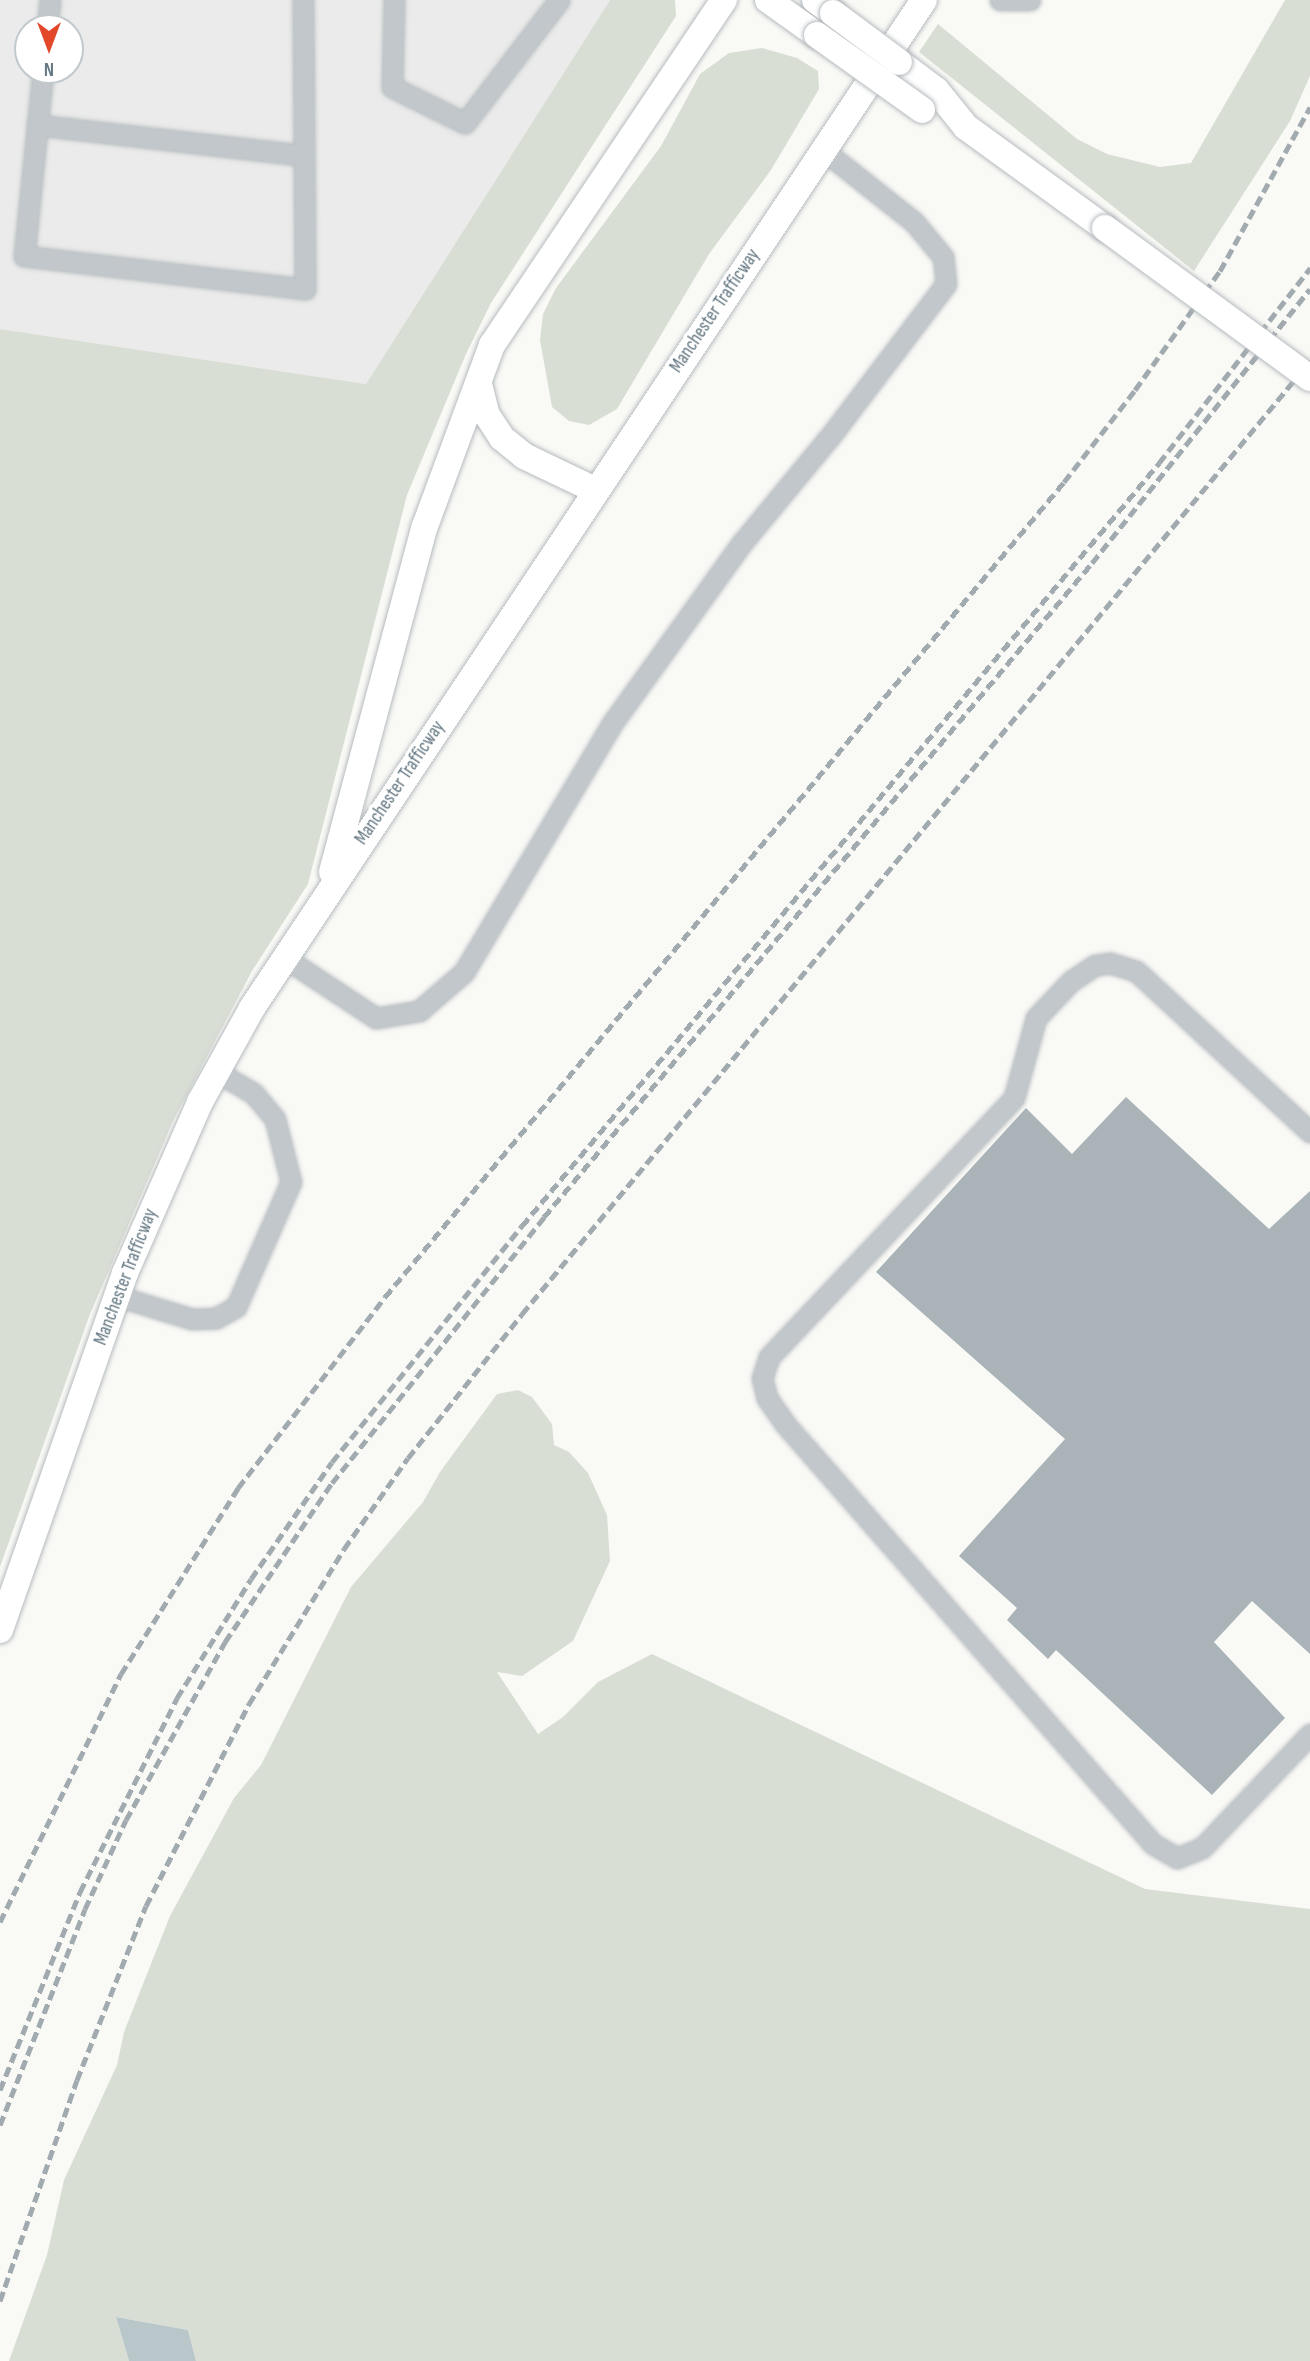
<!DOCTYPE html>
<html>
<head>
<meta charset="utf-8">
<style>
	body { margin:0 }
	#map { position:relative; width:1310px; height:2361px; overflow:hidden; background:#f9f9f6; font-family:"Sofia Sans Condensed",sans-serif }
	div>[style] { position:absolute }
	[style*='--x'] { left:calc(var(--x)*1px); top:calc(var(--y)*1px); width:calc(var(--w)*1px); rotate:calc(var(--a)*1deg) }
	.built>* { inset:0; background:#eaebea }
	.green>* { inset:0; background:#d9ded5 }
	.water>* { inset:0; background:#b9c7ca }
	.building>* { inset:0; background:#a9b3b8 }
	.roads { filter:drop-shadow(0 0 2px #b6bbbf) drop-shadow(0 0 2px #b6bbbf) }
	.minor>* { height:19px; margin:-9.5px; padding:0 9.5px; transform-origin:9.5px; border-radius:9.5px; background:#c2c7cb }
	.major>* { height:26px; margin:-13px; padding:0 13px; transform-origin:13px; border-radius:13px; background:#fff }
	.rail>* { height:5px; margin-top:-2.5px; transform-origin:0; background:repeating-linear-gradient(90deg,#a1aaaf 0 10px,transparent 0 15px) }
	.bridges { filter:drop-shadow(0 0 2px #b6bbbf) drop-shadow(0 0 2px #b6bbbf) }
	.major-bridge>* { height:26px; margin:-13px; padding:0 13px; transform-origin:13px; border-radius:13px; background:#fff }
	span { translate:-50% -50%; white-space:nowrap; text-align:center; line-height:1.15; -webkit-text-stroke:7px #fff; paint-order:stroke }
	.street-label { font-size:19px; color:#647782 }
	.north { position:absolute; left:14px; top:14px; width:70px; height:70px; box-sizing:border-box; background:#fff; border:2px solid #c1c9cd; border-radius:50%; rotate:180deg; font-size:19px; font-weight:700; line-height:28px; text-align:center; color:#647782 }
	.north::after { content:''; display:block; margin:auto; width:24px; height:32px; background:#e4482b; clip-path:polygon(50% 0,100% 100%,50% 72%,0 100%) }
</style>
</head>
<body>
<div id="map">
	<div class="built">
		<div style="clip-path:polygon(evenodd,0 0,610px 0,366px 384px,0 329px,0 0,28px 28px,70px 28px,70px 70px,28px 70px,28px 28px)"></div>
	</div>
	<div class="green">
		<div style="clip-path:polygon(610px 0,675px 0,676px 16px,491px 303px,466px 354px,407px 495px,308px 884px,252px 971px,174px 1119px,90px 1314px,0 1567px,0 329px,366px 384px)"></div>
		<div style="clip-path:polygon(1285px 0,1310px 0,1310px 76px,1290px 121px,1194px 271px,919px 52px,938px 24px,1077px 139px,1107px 154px,1160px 167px,1191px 163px)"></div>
		<div style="clip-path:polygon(762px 48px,797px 58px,818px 71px,819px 89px,771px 170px,709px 254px,617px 409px,589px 425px,569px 421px,552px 407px,540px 340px,543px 314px,556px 288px,661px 146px,700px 74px,729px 53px)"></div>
		<div style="clip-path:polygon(518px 1390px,532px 1397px,552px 1424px,554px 1445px,569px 1452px,588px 1473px,607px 1515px,610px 1561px,573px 1641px,522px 1676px,497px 1672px,538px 1734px,563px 1717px,598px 1682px,652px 1654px,1145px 1889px,1310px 1909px,1310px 2361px,196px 2361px,188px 2330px,116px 2317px,129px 2361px,9px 2361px,47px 2255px,64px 2180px,117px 2065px,124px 2032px,170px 1916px,234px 1798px,261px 1765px,351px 1587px,423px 1502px,440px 1472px,497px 1394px)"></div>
	</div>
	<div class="water">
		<div style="clip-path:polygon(116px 2317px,188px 2330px,196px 2361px,129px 2361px)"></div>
	</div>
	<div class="building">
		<div style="clip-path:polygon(1126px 1097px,1269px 1229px,1310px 1191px,1310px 1654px,1252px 1601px,1214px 1642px,1285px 1718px,1212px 1795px,1056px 1650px,1048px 1659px,1007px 1620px,1017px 1608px,959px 1556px,1065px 1439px,876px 1272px,1026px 1108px,1072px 1154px)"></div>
	</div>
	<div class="roads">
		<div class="minor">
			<div style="--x:394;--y:0;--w:87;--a:91.3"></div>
			<div style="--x:392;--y:87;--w:81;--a:26.3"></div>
			<div style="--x:465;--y:123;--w:155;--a:-52.6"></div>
			<div style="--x:1000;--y:0;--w:30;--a:0"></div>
			<div style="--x:47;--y:28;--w:28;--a:-84"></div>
			<div style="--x:43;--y:70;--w:187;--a:95.8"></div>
			<div style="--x:24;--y:256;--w:283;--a:6.7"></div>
			<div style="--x:305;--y:289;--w:289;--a:-90.4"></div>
			<div style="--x:37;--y:125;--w:267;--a:6.5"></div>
			<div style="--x:285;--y:958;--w:109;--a:33.4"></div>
			<div style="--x:376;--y:1018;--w:44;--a:-9.2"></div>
			<div style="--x:419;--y:1011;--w:60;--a:-40.9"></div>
			<div style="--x:464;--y:972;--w:287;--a:-59.2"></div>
			<div style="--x:611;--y:725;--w:224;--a:-54.3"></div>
			<div style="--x:742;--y:543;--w:141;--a:-50.5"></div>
			<div style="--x:832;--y:434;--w:188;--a:-52.8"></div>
			<div style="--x:946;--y:284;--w:27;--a:-96"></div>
			<div style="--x:943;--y:257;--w:45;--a:-129.6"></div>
			<div style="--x:914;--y:222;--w:116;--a:-141.6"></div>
			<div style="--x:1310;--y:1132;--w:237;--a:-137.2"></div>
			<div style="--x:1136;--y:971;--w:27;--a:-163"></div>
			<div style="--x:1110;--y:963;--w:15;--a:172"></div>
			<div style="--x:1095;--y:965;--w:29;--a:146"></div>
			<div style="--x:1071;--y:981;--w:51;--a:133.4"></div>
			<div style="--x:1036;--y:1018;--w:83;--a:105.4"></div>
			<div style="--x:1014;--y:1098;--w:357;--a:133.4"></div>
			<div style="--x:769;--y:1357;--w:22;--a:108"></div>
			<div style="--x:762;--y:1378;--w:21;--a:76"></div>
			<div style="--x:767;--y:1398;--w:32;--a:55"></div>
			<div style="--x:785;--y:1424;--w:558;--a:48.78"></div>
			<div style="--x:1153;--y:1844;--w:28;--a:30"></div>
			<div style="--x:1177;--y:1858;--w:27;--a:-22"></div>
			<div style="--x:1202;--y:1848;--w:157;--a:-46.5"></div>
			<div style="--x:117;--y:1296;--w:78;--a:17"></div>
			<div style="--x:192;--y:1319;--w:24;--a:-2"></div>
			<div style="--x:216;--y:1318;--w:23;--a:-29"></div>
			<div style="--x:236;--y:1307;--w:137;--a:-66.3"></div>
			<div style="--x:291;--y:1182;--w:65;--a:-104.3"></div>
			<div style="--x:275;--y:1119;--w:34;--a:-130"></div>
			<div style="--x:253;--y:1093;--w:42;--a:-149.7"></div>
		</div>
		<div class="major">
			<div style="--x:768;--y:0;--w:60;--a:35.5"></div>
			<div style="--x:815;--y:0;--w:22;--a:36"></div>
			<div style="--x:899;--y:62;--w:46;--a:37.1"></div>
			<div style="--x:936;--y:90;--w:48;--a:51"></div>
			<div style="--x:966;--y:127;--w:172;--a:36"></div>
			<div style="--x:479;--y:384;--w:32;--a:76"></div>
			<div style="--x:487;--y:415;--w:27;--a:57"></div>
			<div style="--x:502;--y:438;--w:28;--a:39"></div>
			<div style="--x:524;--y:456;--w:79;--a:25.6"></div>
			<div style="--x:332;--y:872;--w:358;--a:-75"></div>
			<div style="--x:425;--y:526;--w:193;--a:-69.7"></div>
			<div style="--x:492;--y:345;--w:416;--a:-56.1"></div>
			<div style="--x:0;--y:1630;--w:378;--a:-70.7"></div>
			<div style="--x:125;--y:1273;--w:187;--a:-66.3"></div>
			<div style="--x:200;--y:1102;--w:107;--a:-61"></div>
			<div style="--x:252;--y:1008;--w:1211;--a:-56.31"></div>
		</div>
	</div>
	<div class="rail">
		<div style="--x:0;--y:1922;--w:276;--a:-64"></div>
		<div style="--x:121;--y:1674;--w:220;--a:-57.8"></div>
		<div style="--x:238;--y:1488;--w:241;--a:-52.4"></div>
		<div style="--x:385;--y:1297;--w:1061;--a:-50.2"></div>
		<div style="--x:1064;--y:482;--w:116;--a:-52.3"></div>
		<div style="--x:1135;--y:390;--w:146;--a:-54.5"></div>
		<div style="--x:1220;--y:271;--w:187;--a:-61.2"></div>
		<div style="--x:0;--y:2090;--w:214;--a:-68"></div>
		<div style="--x:80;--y:1892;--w:217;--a:-63.4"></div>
		<div style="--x:177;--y:1698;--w:140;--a:-58.1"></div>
		<div style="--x:251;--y:1579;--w:142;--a:-55.3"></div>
		<div style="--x:332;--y:1462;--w:303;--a:-51.2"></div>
		<div style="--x:522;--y:1226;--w:994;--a:-50.14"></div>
		<div style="--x:1159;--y:463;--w:247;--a:-52.2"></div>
		<div style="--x:0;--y:2125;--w:232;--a:-68.5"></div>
		<div style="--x:85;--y:1909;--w:98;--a:-65.3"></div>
		<div style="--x:126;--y:1820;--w:204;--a:-60.9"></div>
		<div style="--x:225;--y:1642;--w:192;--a:-56.1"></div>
		<div style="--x:332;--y:1483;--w:340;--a:-51.4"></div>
		<div style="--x:544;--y:1217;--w:853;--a:-50.04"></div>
		<div style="--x:1092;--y:563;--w:350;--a:-51.5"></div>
		<div style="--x:0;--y:2301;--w:234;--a:-70.8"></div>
		<div style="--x:77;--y:2080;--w:187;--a:-68.4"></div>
		<div style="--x:146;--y:1906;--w:227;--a:-63"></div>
		<div style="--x:249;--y:1704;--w:182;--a:-58.5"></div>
		<div style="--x:344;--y:1549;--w:111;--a:-54.9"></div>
		<div style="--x:408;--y:1458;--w:184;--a:-51.6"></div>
		<div style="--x:522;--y:1314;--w:1237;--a:-50.41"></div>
	</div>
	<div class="bridges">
		<div class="major-bridge">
			<div style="--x:833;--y:13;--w:82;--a:36.6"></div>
			<div style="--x:817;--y:35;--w:129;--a:35.5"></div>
			<div style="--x:1105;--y:228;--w:254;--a:36.2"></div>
		</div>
	</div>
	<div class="street-label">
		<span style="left:715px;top:311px;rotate:-56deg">Manchester Trafficway</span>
		<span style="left:400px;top:783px;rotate:-56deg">Manchester Trafficway</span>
		<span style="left:126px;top:1277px;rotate:-69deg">Manchester Trafficway</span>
	</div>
	<div class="north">N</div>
</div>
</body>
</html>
